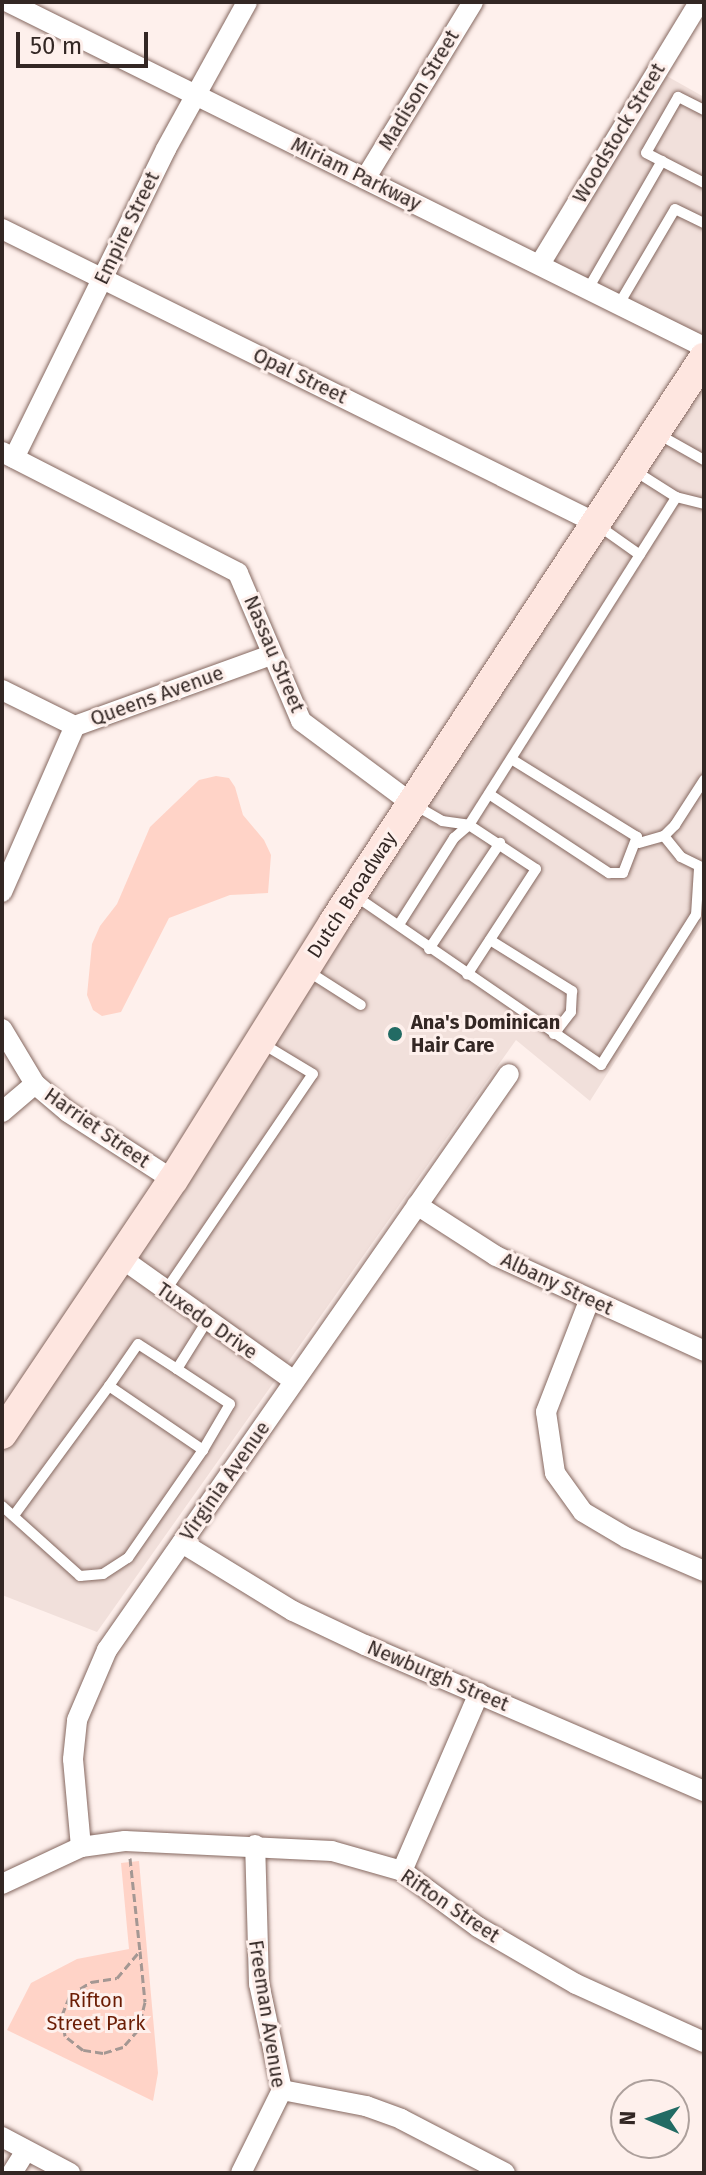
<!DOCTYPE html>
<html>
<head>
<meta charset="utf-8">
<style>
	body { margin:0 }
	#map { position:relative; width:706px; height:2175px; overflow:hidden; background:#fef0ec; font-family:"Fira Sans",sans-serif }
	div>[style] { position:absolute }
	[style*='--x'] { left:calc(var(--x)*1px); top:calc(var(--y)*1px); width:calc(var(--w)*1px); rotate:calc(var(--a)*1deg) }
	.built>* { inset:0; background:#f1e0db }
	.green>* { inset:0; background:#ffd3c7 }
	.path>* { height:3px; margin-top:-1.5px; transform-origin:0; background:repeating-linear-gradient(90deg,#a49793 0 8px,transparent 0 12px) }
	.roads { filter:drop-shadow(0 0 2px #856860) drop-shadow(0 0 2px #856860) }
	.service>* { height:10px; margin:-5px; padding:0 5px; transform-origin:5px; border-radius:5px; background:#fff }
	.minor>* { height:20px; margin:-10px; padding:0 10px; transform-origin:10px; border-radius:10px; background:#fff }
	.secondary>* { height:30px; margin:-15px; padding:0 15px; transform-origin:15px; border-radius:15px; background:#fee6e0 }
	.dots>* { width:22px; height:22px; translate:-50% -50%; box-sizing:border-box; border:4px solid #fef0ec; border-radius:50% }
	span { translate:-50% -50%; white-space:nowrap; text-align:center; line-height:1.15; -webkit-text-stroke:6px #fef0ec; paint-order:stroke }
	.street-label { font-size:20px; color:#332724 }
	.poi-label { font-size:20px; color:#332724; font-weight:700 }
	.left { translate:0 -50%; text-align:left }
	.park-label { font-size:20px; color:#6b1d05 }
	.frame { position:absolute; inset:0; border:4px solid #332724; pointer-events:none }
	.north { position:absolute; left:610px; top:2079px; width:80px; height:80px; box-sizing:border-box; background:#fef0ec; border:2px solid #ada09c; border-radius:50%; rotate:272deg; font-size:22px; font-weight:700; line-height:32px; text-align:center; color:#332724 }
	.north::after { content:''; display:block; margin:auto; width:28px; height:36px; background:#226b64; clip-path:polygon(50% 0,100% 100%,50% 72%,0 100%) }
	.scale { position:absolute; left:16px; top:32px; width:132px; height:36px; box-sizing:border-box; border:4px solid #332724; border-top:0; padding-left:10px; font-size:24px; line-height:28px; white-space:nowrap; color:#332724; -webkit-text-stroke:6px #fef0ec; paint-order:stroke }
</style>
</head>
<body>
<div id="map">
	<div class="built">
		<div style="clip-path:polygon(665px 75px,704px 97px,704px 344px,551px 260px)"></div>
		<div style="clip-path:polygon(704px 368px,704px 921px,590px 1101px,516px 1040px,97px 1632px,2px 1595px,2px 1442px)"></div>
	</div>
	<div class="green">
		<div style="clip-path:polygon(216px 776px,229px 778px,235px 787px,243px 815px,264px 840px,271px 855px,268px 893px,230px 895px,169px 918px,121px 1012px,102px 1016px,93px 1010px,87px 995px,92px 944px,100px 926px,117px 904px,150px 827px,199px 780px)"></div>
		<div style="clip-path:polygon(139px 1861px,158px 2073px,153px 2101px,7px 2030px,31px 1983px,77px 1959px,129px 1949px,121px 1863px)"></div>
	</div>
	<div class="path">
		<div style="--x:130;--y:1858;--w:94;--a:83.9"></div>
		<div style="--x:140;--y:1951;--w:51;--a:84.4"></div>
		<div style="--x:145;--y:2002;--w:29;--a:104"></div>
		<div style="--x:138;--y:2030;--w:23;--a:131"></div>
		<div style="--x:123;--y:2047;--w:21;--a:163"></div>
		<div style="--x:103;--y:2053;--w:20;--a:-171"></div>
		<div style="--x:83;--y:2050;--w:23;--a:-142"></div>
		<div style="--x:65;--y:2036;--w:21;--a:-98"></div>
		<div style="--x:62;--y:2015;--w:22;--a:-68"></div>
		<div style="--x:70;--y:1995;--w:25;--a:-32"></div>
		<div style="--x:91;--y:1982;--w:26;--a:-9"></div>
		<div style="--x:117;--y:1978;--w:35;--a:-50"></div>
	</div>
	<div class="roads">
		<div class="service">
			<div style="--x:704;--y:110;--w:29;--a:-153"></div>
			<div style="--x:678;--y:97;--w:64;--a:119.7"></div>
			<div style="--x:646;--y:153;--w:65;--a:27.3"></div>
			<div style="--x:588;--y:289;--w:148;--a:-60"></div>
			<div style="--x:619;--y:304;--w:110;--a:-59.5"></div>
			<div style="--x:675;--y:209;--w:32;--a:26"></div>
			<div style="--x:658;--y:434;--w:53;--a:29.5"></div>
			<div style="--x:635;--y:471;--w:49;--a:32.4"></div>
			<div style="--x:676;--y:497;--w:29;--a:14"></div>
			<div style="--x:599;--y:526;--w:50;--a:35.3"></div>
			<div style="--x:489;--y:794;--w:144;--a:33.4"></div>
			<div style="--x:609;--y:873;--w:14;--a:0"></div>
			<div style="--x:623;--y:873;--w:39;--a:-69"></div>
			<div style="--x:637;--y:837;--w:148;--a:-148.2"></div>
			<div style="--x:413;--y:804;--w:34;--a:30"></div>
			<div style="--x:442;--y:821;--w:27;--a:8"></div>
			<div style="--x:469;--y:825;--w:80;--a:33.3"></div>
			<div style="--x:536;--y:869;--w:126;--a:123.1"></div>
			<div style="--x:664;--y:836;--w:27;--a:51"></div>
			<div style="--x:681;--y:857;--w:25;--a:26"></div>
			<div style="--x:639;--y:843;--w:26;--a:-16"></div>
			<div style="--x:664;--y:836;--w:16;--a:-45"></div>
			<div style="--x:675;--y:825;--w:54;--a:-57.2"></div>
			<div style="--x:354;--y:895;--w:300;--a:34.5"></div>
			<div style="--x:601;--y:1065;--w:178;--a:-57.7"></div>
			<div style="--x:696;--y:915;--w:46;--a:-86.3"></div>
			<div style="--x:400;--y:923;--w:101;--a:-57.6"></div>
			<div style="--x:454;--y:838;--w:20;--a:-41"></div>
			<div style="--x:469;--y:825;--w:388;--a:-57.7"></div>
			<div style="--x:490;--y:940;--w:97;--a:31.9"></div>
			<div style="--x:572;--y:991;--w:21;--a:93"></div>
			<div style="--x:571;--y:1012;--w:28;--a:128"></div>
			<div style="--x:429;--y:949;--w:128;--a:-56.2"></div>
			<div style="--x:306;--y:970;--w:65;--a:32.5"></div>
			<div style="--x:166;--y:1290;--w:261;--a:-55.8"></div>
			<div style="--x:313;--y:1074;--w:58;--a:-149"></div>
			<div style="--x:177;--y:1369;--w:46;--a:-147.3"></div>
			<div style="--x:138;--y:1344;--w:51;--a:124.6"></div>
			<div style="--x:109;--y:1386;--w:114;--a:34.2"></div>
			<div style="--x:203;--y:1450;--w:53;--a:-59.6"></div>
			<div style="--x:230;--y:1404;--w:64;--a:-146.6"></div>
			<div style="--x:177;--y:1369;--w:57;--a:-58"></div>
			<div style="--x:2;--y:1506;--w:105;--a:41.9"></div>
			<div style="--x:80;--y:1576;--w:23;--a:-5"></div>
			<div style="--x:103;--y:1574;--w:30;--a:-33"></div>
			<div style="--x:128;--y:1558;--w:131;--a:-55.2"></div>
			<div style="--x:15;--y:1514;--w:159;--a:-53.7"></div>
		</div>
		<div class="minor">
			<div style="--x:8;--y:2;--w:777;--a:26.37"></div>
			<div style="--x:365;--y:179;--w:207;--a:-58.6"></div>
			<div style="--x:2;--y:229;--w:665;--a:26.33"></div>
			<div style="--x:540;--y:264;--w:306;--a:-58.7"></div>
			<div style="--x:2;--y:452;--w:265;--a:27.1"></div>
			<div style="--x:238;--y:573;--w:161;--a:66.9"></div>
			<div style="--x:301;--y:721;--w:137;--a:36.7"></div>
			<div style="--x:14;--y:458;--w:344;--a:-63.8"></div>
			<div style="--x:166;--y:149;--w:168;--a:-61.1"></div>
			<div style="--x:2;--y:690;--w:81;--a:26.3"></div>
			<div style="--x:75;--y:726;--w:208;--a:-19.9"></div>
			<div style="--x:2;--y:892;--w:181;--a:-66.3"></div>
			<div style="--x:2;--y:1029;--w:64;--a:59"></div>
			<div style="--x:35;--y:1084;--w:43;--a:40.3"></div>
			<div style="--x:68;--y:1112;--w:125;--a:32.9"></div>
			<div style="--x:2;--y:1112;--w:43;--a:-40.3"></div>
			<div style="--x:417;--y:1205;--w:94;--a:32.8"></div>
			<div style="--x:496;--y:1256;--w:229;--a:24.5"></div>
			<div style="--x:121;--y:1258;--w:212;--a:35.4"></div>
			<div style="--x:589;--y:1301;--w:119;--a:111.2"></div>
			<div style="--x:546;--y:1412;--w:62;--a:81.6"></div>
			<div style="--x:555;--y:1473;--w:48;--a:54.3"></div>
			<div style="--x:583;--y:1512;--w:51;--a:30.6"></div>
			<div style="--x:627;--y:1538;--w:84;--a:23.2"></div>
			<div style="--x:182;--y:1543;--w:130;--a:31.5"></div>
			<div style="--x:293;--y:1611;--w:80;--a:25.3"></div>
			<div style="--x:365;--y:1645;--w:369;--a:23.3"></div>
			<div style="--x:81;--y:1847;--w:88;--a:-95.2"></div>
			<div style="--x:73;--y:1759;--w:39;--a:-84"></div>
			<div style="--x:77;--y:1720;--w:76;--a:-66.8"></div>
			<div style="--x:107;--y:1650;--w:702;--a:-55.09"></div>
			<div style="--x:402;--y:1871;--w:194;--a:-66.6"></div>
			<div style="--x:2;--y:1884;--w:87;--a:-25.1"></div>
			<div style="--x:81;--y:1847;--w:44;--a:-7.8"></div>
			<div style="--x:125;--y:1841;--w:207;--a:2.8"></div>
			<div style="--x:332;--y:1851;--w:73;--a:15.9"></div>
			<div style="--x:402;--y:1871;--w:94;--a:36.4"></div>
			<div style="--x:478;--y:1927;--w:113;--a:30.2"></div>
			<div style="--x:576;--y:1984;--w:141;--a:24.4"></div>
			<div style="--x:282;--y:2090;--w:86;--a:10.8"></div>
			<div style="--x:366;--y:2106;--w:37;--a:20"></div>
			<div style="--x:401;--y:2119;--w:117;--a:27.4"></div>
			<div style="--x:2;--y:2137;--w:77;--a:27.9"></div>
			<div style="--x:12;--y:2173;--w:26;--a:-58"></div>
			<div style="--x:241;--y:2173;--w:93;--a:-63.7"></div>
			<div style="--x:282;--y:2090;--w:108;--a:-102.2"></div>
			<div style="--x:259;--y:1984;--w:139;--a:-91.6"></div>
		</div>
		<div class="secondary">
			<div style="--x:2;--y:1434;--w:306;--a:-56.1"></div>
			<div style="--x:173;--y:1180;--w:304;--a:-58"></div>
			<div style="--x:334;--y:922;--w:675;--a:-56.73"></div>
		</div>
	</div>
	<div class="dots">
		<div style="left:395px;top:1034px;background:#226b64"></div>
	</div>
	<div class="street-label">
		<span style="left:419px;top:90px;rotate:-59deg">Madison Street</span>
		<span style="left:619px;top:133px;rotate:-59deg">Woodstock Street</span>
		<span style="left:356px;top:174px;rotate:26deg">Miriam Parkway</span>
		<span style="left:127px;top:228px;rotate:-64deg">Empire Street</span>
		<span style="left:300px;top:376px;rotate:26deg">Opal Street</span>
		<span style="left:274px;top:654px;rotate:67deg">Nassau Street</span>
		<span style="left:157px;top:696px;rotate:-20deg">Queens Avenue</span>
		<span style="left:352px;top:895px;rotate:-57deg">Dutch Broadway</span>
		<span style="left:97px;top:1128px;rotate:35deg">Harriet Street</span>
		<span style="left:557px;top:1284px;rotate:25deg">Albany Street</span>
		<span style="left:207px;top:1321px;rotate:35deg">Tuxedo Drive</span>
		<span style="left:225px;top:1481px;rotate:-55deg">Virginia Avenue</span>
		<span style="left:438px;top:1676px;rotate:23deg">Newburgh Street</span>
		<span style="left:450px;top:1906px;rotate:34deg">Rifton Street</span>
		<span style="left:267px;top:2014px;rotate:81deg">Freeman Avenue</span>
	</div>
	<div class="poi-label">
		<span class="left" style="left:411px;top:1034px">Ana's Dominican<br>Hair Care</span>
	</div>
	<div class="park-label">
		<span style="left:96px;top:2012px">Rifton<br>Street Park</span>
	</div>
	<div class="frame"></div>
	<div class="north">N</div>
	<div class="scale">50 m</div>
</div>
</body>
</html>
